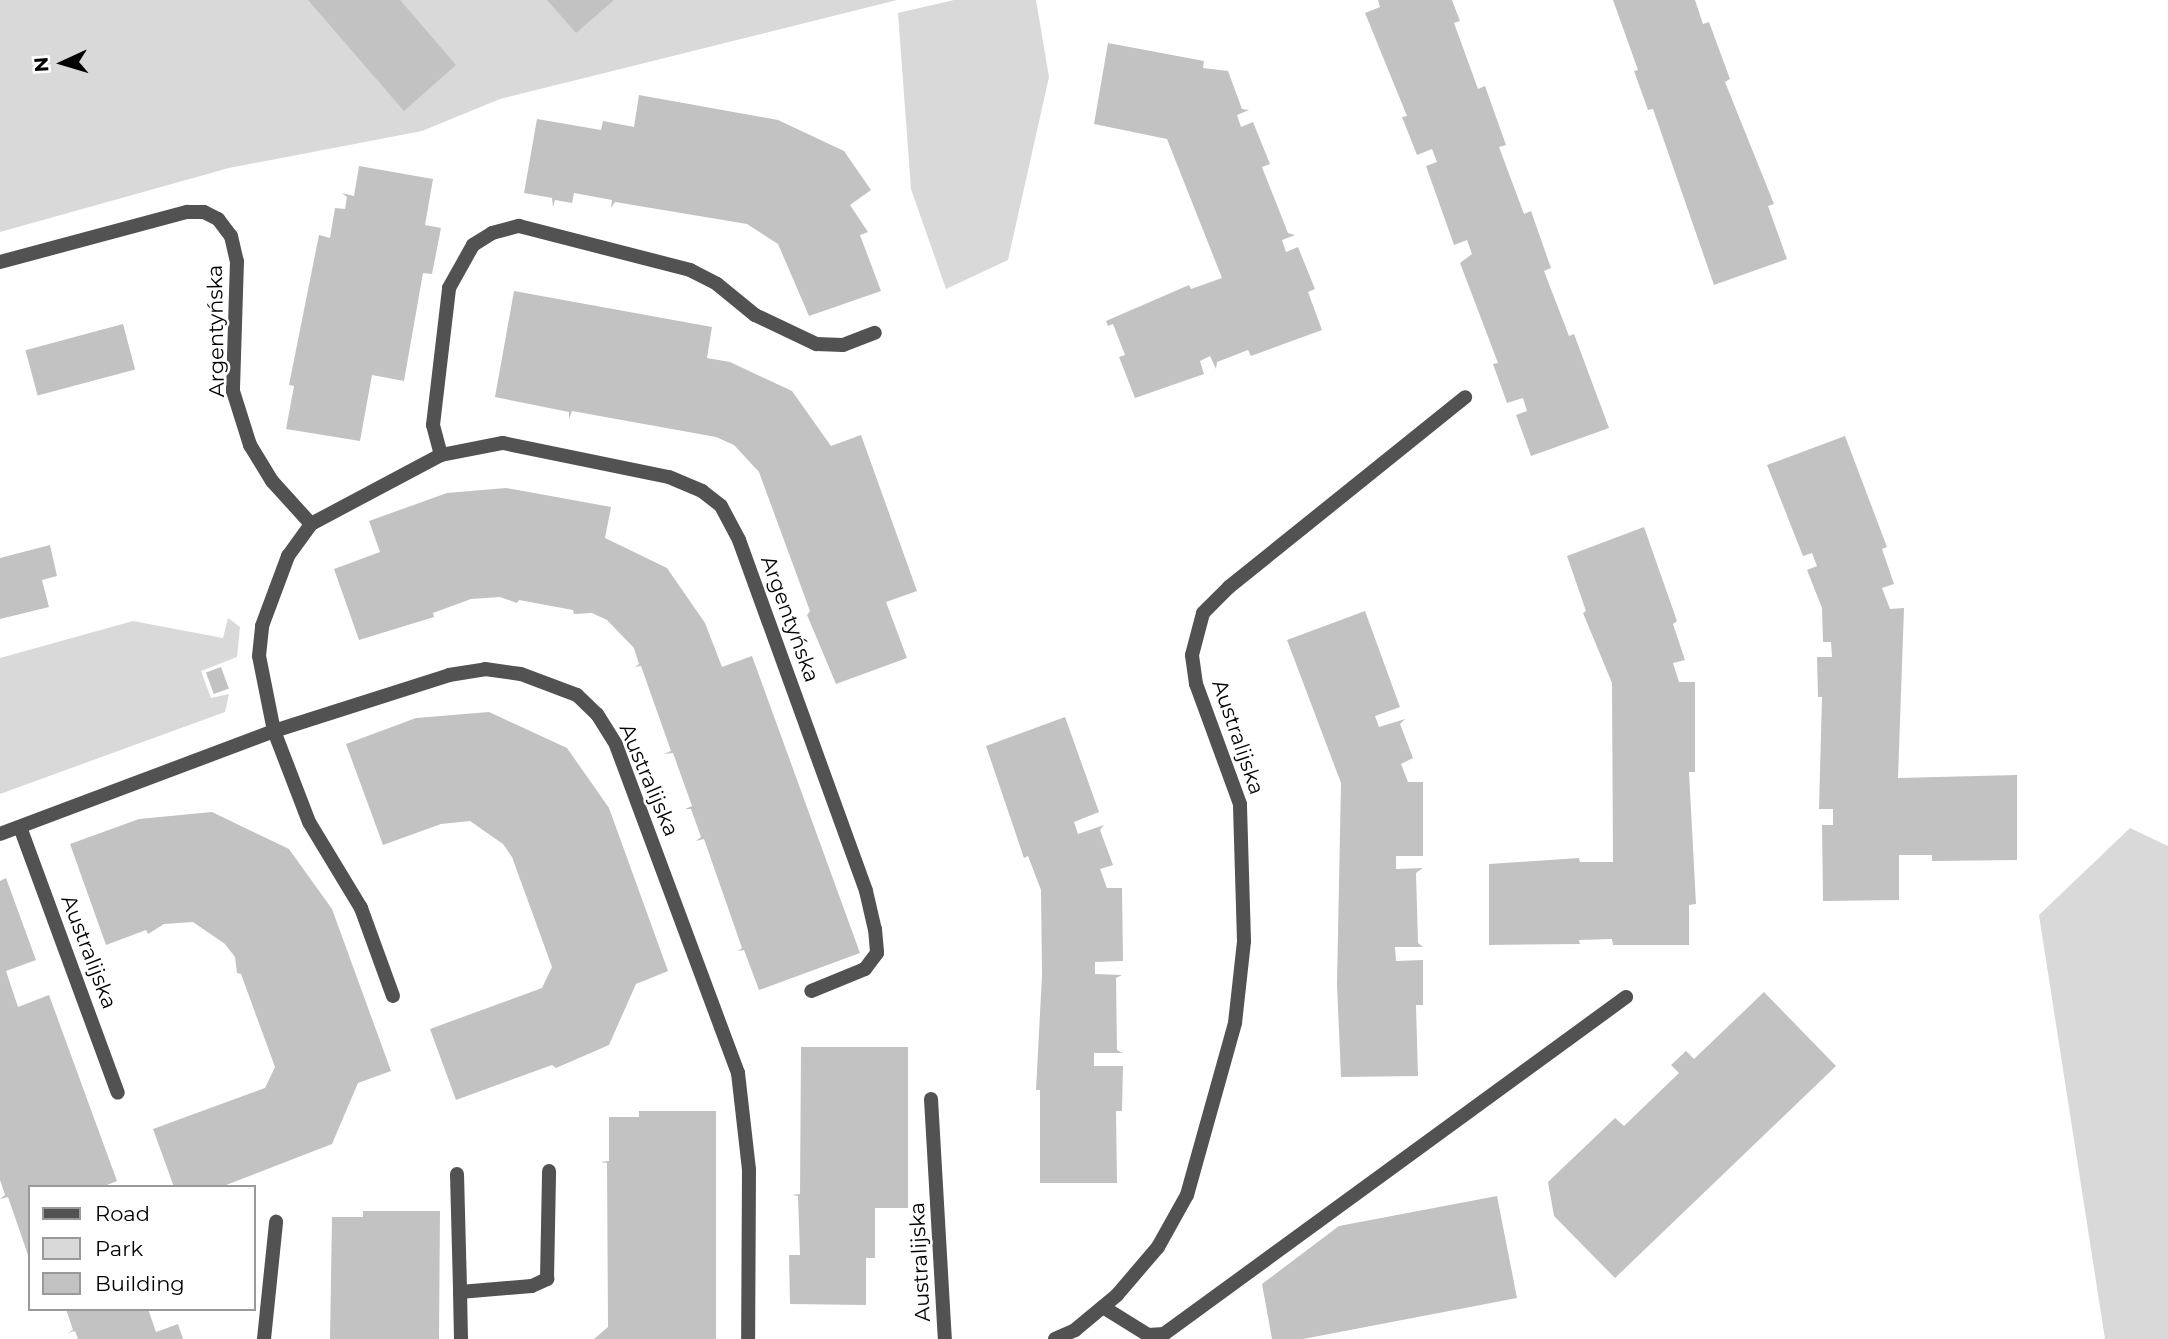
<!DOCTYPE html>
<html>
<head>
<meta charset="utf-8">
<style>
	body { margin:0 }
	#map { position:relative; width:2168px; height:1339px; overflow:hidden; background:#fff; font-family:Montserrat,sans-serif }
	div>[style] { position:absolute }
	[style*='--x'] { left:calc(var(--x)*1px); top:calc(var(--y)*1px); width:calc(var(--w)*1px); rotate:calc(var(--a)*1deg) }
	.green>* { inset:0; background:#d9d9d9 }
	.building>* { inset:0; background:#c2c2c2; transform-origin:0 0 }
	.lane>* { height:14px; margin:-7px; padding:0 7px; transform-origin:7px; border-radius:7px; background:#525252 }
	.street>* { height:14px; margin:-7px; padding:0 7px; transform-origin:7px; border-radius:7px; background:#525252 }
	span { translate:-50% -50%; white-space:nowrap; text-align:center; line-height:1.15; -webkit-text-stroke:5px #fff; paint-order:stroke }
	.street-label { font-size:21px; color:#000 }
	.legend { position:absolute; left:28px; top:1185px; width:228px; height:126px; box-sizing:border-box; background:#fff; border:2px solid #999; margin:0; padding:9px 12px; list-style:none; font-size:21px; color:#000 }
	.legend li { display:flex; align-items:center; gap:14px; height:35px }
	.legend b { width:35px; border:2px solid #999 }
	.north { position:absolute; left:28px; top:28px; width:70px; height:70px; -webkit-text-stroke:5px #fff; paint-order:stroke; rotate:266deg; font-size:19px; font-weight:700; line-height:28px; text-align:center; color:#000 }
	.north::after { content:''; display:block; margin:auto; width:24px; height:32px; background:#000; clip-path:polygon(50% 0,100% 100%,50% 72%,0 100%) }
</style>
</head>
<body>
<div id="map">
	<div class="green">
		<div style="clip-path:polygon(0 0,897px 0,500px 99px,422px 131px,229px 168px,0 232px)"></div>
		<div style="clip-path:polygon(954px 0,1036px 0,1049px 77px,1008px 260px,946px 289px,911px 189px,898px 13px)"></div>
		<div style="clip-path:polygon(228px 618px,240px 627px,237px 657px,201px 671px,211px 698px,229px 694px,225px 712px,0 794px,0 658px,133px 621px,223px 638px)"></div>
		<div style="clip-path:polygon(2130px 828px,2168px 846px,2168px 1339px,2105px 1339px,2039px 915px)"></div>
	</div>
	<div class="building">
		<div style="clip-path:polygon(308px 0,400px 0,456px 65px,404px 111px)"></div>
		<div style="clip-path:polygon(547px 0,614px 0,576px 33px)"></div>
		<div style="clip-path:polygon(1378px 0,1452px 0,1460px 21px,1454px 23px,1478px 89px,1485px 86px,1506px 145px,1499px 147px,1524px 214px,1531px 211px,1551px 268px,1544px 271px,1569px 336px,1574px 334px,1609px 428px,1531px 456px,1516px 415px,1527px 411px,1523px 398px,1507px 403px,1493px 364px,1498px 363px,1460px 263px,1472px 254px,1467px 240px,1454px 245px,1426px 166px,1437px 162px,1432px 149px,1417px 155px,1402px 117px,1407px 116px,1365px 13px,1380px 7px)"></div>
		<div style="clip-path:polygon(1613px 0,1695px 0,1703px 24px,1709px 22px,1730px 79px,1725px 82px,1774px 204px,1768px 206px,1787px 259px,1714px 285px,1653px 109px,1648px 110px,1634px 71px,1638px 70px)"></div>
		<div style="clip-path:polygon(1108px 43px,1204px 61px,1203px 68px,1228px 71px,1242px 109px,1249px 110px,1237px 115px,1241px 127px,1253px 122px,1270px 164px,1262px 167px,1288px 233px,1295px 235px,1282px 240px,1286px 252px,1298px 247px,1315px 289px,1308px 292px,1322px 330px,1251px 356px,1248px 350px,1217px 362px,1216px 369px,1210px 356px,1200px 361px,1204px 374px,1135px 398px,1119px 357px,1125px 355px,1113px 324px,1108px 326px,1106px 321px,1189px 285px,1191px 289px,1222px 278px,1167px 139px,1094px 124px)"></div>
		<div style="clip-path:polygon(639px 95px,778px 120px,844px 151px,871px 190px,850px 205px,868px 232px,860px 235px,881px 291px,809px 316px,778px 244px,747px 224px,615px 202px,611px 208px,612px 200px,574px 193px,572px 203px,555px 200px,553px 207px,552px 198px,524px 193px,537px 119px,601px 130px,603px 121px,634px 127px)"></div>
		<div style="clip-path:polygon(359px 166px,433px 179px,425px 225px,441px 228px,432px 274px,423px 273px,404px 381px,372px 375px,360px 441px,286px 429px,294px 386px,289px 385px,319px 235px,330px 238px,335px 208px,345px 209px,347px 197px,342px 193px,354px 196px)"></div>
		<div style="clip-path:polygon(514px 291px,712px 327px,707px 358px,730px 362px,792px 391px,831px 446px,861px 435px,917px 591px,886px 602px,907px 658px,836px 684px,807px 615px,810px 611px,759px 472px,734px 445px,716px 437px,572px 411px,569px 419px,569px 412px,495px 397px)"></div>
		<div style="left:123px;top:324px;width:47px;height:101px;rotate:75deg"></div>
		<div style="clip-path:polygon(1845px 436px,1887px 547px,1882px 549px,1894px 584px,1882px 588px,1890px 609px,1904px 608px,1898px 778px,2017px 775px,2017px 860px,1932px 861px,1932px 855px,1899px 855px,1899px 900px,1823px 901px,1822px 825px,1833px 825px,1833px 809px,1819px 809px,1822px 697px,1818px 697px,1817px 657px,1832px 657px,1831px 642px,1823px 642px,1822px 608px,1807px 570px,1817px 566px,1812px 553px,1803px 556px,1767px 465px)"></div>
		<div style="clip-path:polygon(506px 488px,611px 507px,605px 538px,667px 568px,705px 623px,722px 667px,752px 656px,860px 953px,759px 990px,744px 950px,738px 951px,742px 948px,704px 839px,696px 841px,701px 837px,691px 809px,685px 809px,692px 806px,673px 753px,664px 754px,671px 751px,641px 666px,635px 667px,639px 664px,634px 648px,607px 620px,592px 613px,574px 614px,573px 610px,519px 600px,517px 603px,500px 597px,471px 599px,433px 613px,434px 617px,359px 640px,334px 569px,380px 552px,369px 521px,447px 493px)"></div>
		<div style="clip-path:polygon(1644px 527px,1677px 621px,1673px 624px,1685px 660px,1673px 663px,1679px 682px,1695px 682px,1695px 772px,1689px 772px,1696px 904px,1689px 905px,1689px 945px,1613px 945px,1612px 939px,1579px 940px,1580px 944px,1489px 945px,1489px 864px,1579px 858px,1580px 862px,1613px 862px,1612px 683px,1583px 613px,1586px 611px,1567px 556px)"></div>
		<div style="clip-path:polygon(50px 545px,57px 576px,42px 580px,49px 607px,0 619px,0 558px)"></div>
		<div style="clip-path:polygon(1365px 611px,1400px 707px,1375px 716px,1379px 727px,1405px 719px,1400px 724px,1413px 758px,1401px 764px,1408px 782px,1423px 782px,1423px 856px,1396px 856px,1396px 869px,1423px 868px,1416px 873px,1418px 943px,1423px 947px,1395px 947px,1396px 961px,1423px 960px,1423px 1005px,1416px 1005px,1418px 1076px,1341px 1077px,1337px 984px,1341px 783px,1287px 640px)"></div>
		<div style="left:221px;top:667px;width:23px;height:16px;rotate:70deg"></div>
		<div style="clip-path:polygon(489px 712px,567px 748px,609px 808px,668px 971px,636px 984px,609px 1045px,556px 1068px,552px 1065px,456px 1100px,430px 1029px,542px 988px,552px 967px,512px 857px,503px 844px,470px 821px,441px 824px,383px 845px,346px 744px,416px 718px)"></div>
		<div style="clip-path:polygon(1065px 717px,1099px 812px,1074px 822px,1078px 834px,1104px 825px,1100px 830px,1113px 865px,1100px 869px,1107px 888px,1122px 888px,1123px 961px,1095px 962px,1095px 974px,1122px 975px,1116px 978px,1117px 1050px,1123px 1053px,1094px 1053px,1094px 1066px,1123px 1066px,1122px 1111px,1116px 1111px,1117px 1183px,1040px 1183px,1040px 1090px,1036px 1090px,1042px 975px,1041px 890px,1028px 856px,1024px 858px,986px 746px)"></div>
		<div style="clip-path:polygon(212px 812px,289px 849px,332px 909px,391px 1071px,358px 1083px,332px 1144px,221px 1187px,174px 1187px,153px 1129px,265px 1088px,275px 1067px,241px 974px,237px 973px,235px 957px,225px 944px,193px 922px,164px 924px,148px 934px,146px 930px,106px 945px,70px 844px,139px 819px)"></div>
		<div style="clip-path:polygon(6px 878px,36px 960px,6px 971px,18px 1007px,49px 995px,117px 1181px,102px 1187px,30px 1187px,29px 1258px,8px 1197px,0 1199px,5px 1195px,0 1180px,0 881px)"></div>
		<div style="clip-path:polygon(1764px 992px,1836px 1066px,1615px 1278px,1554px 1216px,1548px 1182px,1615px 1118px,1624px 1126px,1679px 1073px,1671px 1065px,1686px 1051px,1694px 1059px)"></div>
		<div style="clip-path:polygon(801px 1047px,908px 1047px,908px 1208px,875px 1208px,875px 1258px,866px 1258px,866px 1305px,790px 1304px,789px 1255px,800px 1255px,798px 1196px,792px 1195px,800px 1194px)"></div>
		<div style="clip-path:polygon(639px 1111px,716px 1111px,716px 1339px,594px 1339px,608px 1327px,607px 1163px,600px 1162px,609px 1161px,609px 1117px,639px 1117px)"></div>
		<div style="clip-path:polygon(1497px 1196px,1517px 1298px,1303px 1339px,1272px 1339px,1262px 1284px,1339px 1226px)"></div>
		<div style="clip-path:polygon(363px 1211px,440px 1211px,439px 1339px,330px 1339px,332px 1217px,363px 1217px)"></div>
		<div style="clip-path:polygon(66px 1309px,148px 1309px,156px 1332px,178px 1324px,183px 1339px,78px 1339px,75px 1331px,68px 1333px,73px 1330px)"></div>
	</div>
	<div class="lane">
		<div style="--x:457;--y:1174;--w:118;--a:88.5"></div>
		<div style="--x:1103;--y:1307;--w:53;--a:31.9"></div>
		<div style="--x:1148;--y:1335;--w:16;--a:-4"></div>
		<div style="--x:1164;--y:1334;--w:572;--a:-36.11"></div>
	</div>
	<div class="street">
		<div style="--x:0;--y:262;--w:194;--a:-15"></div>
		<div style="--x:187;--y:212;--w:17;--a:0"></div>
		<div style="--x:204;--y:212;--w:16;--a:27"></div>
		<div style="--x:218;--y:219;--w:21;--a:53"></div>
		<div style="--x:231;--y:236;--w:26;--a:77"></div>
		<div style="--x:237;--y:261;--w:130;--a:91.8"></div>
		<div style="--x:233;--y:391;--w:57;--a:72.5"></div>
		<div style="--x:250;--y:445;--w:42;--a:58.6"></div>
		<div style="--x:272;--y:481;--w:58;--a:47.8"></div>
		<div style="--x:441;--y:455;--w:31;--a:-105"></div>
		<div style="--x:433;--y:425;--w:138;--a:-83.3"></div>
		<div style="--x:449;--y:288;--w:49;--a:-60.8"></div>
		<div style="--x:473;--y:245;--w:22;--a:-32"></div>
		<div style="--x:492;--y:233;--w:28;--a:-15"></div>
		<div style="--x:519;--y:226;--w:177;--a:14.4"></div>
		<div style="--x:690;--y:270;--w:30;--a:27"></div>
		<div style="--x:717;--y:284;--w:49;--a:39.2"></div>
		<div style="--x:755;--y:315;--w:68;--a:25.4"></div>
		<div style="--x:816;--y:344;--w:27;--a:2"></div>
		<div style="--x:843;--y:345;--w:34;--a:-21"></div>
		<div style="--x:20;--y:827;--w:283;--a:69.8"></div>
		<div style="--x:0;--y:834;--w:293;--a:-20.6"></div>
		<div style="--x:274;--y:731;--w:184;--a:-17.7"></div>
		<div style="--x:449;--y:675;--w:36;--a:-9"></div>
		<div style="--x:485;--y:669;--w:36;--a:8"></div>
		<div style="--x:521;--y:674;--w:60;--a:20.6"></div>
		<div style="--x:577;--y:695;--w:28;--a:44"></div>
		<div style="--x:597;--y:714;--w:36;--a:58"></div>
		<div style="--x:616;--y:745;--w:350;--a:69.6"></div>
		<div style="--x:738;--y:1073;--w:98;--a:83.5"></div>
		<div style="--x:749;--y:1170;--w:169;--a:90.3"></div>
		<div style="--x:393;--y:996;--w:94;--a:-110"></div>
		<div style="--x:361;--y:908;--w:100;--a:-121.2"></div>
		<div style="--x:309;--y:822;--w:97;--a:-111"></div>
		<div style="--x:274;--y:731;--w:76;--a:-101.3"></div>
		<div style="--x:259;--y:656;--w:30;--a:-84"></div>
		<div style="--x:262;--y:626;--w:75;--a:-69.6"></div>
		<div style="--x:288;--y:556;--w:39;--a:-54"></div>
		<div style="--x:311;--y:524;--w:147;--a:-28"></div>
		<div style="--x:441;--y:455;--w:63;--a:-11"></div>
		<div style="--x:503;--y:443;--w:169;--a:11.6"></div>
		<div style="--x:669;--y:477;--w:36;--a:23"></div>
		<div style="--x:702;--y:491;--w:24;--a:38"></div>
		<div style="--x:721;--y:506;--w:38;--a:62"></div>
		<div style="--x:739;--y:540;--w:373;--a:70.1"></div>
		<div style="--x:866;--y:891;--w:39;--a:77"></div>
		<div style="--x:875;--y:929;--w:24;--a:85"></div>
		<div style="--x:877;--y:953;--w:20;--a:127"></div>
		<div style="--x:865;--y:969;--w:58;--a:157.8"></div>
		<div style="--x:931;--y:1099;--w:240;--a:86.7"></div>
		<div style="--x:264;--y:1339;--w:118;--a:-84.1"></div>
		<div style="--x:461;--y:1339;--w:47;--a:-91.2"></div>
		<div style="--x:460;--y:1292;--w:72;--a:-4.8"></div>
		<div style="--x:532;--y:1286;--w:17;--a:-25"></div>
		<div style="--x:547;--y:1279;--w:108;--a:-88.9"></div>
		<div style="--x:1055;--y:1339;--w:22;--a:-24"></div>
		<div style="--x:1075;--y:1330;--w:55;--a:-39.8"></div>
		<div style="--x:1117;--y:1295;--w:63;--a:-49.5"></div>
		<div style="--x:1158;--y:1247;--w:60;--a:-60.9"></div>
		<div style="--x:1187;--y:1195;--w:179;--a:-74.4"></div>
		<div style="--x:1235;--y:1023;--w:82;--a:-83.7"></div>
		<div style="--x:1244;--y:941;--w:137;--a:-91.7"></div>
		<div style="--x:1240;--y:804;--w:128;--a:-110.1"></div>
		<div style="--x:1196;--y:684;--w:29;--a:-98"></div>
		<div style="--x:1192;--y:655;--w:43;--a:-75.3"></div>
		<div style="--x:1203;--y:613;--w:37;--a:-45"></div>
		<div style="--x:1229;--y:587;--w:303;--a:-38.8"></div>
	</div>
	<div class="street-label">
		<span style="left:216px;top:331px;rotate:-91deg">Argentyńska</span>
		<span style="left:790px;top:619px;rotate:70deg">Argentyńska</span>
		<span style="left:1238px;top:737px;rotate:71deg">Australijska</span>
		<span style="left:649px;top:780px;rotate:67deg">Australijska</span>
		<span style="left:89px;top:952px;rotate:69deg">Australijska</span>
		<span style="left:920px;top:1262px;rotate:-93deg">Australijska</span>
	</div>
	<ul class="legend">
	<li><b style="height:9px;background:#525252"></b>Road</li>
	<li><b style="height:19px;background:#d9d9d9"></b>Park</li>
	<li><b style="height:19px;background:#c2c2c2"></b>Building</li>
	</ul>
	<div class="north">N</div>
</div>
</body>
</html>
